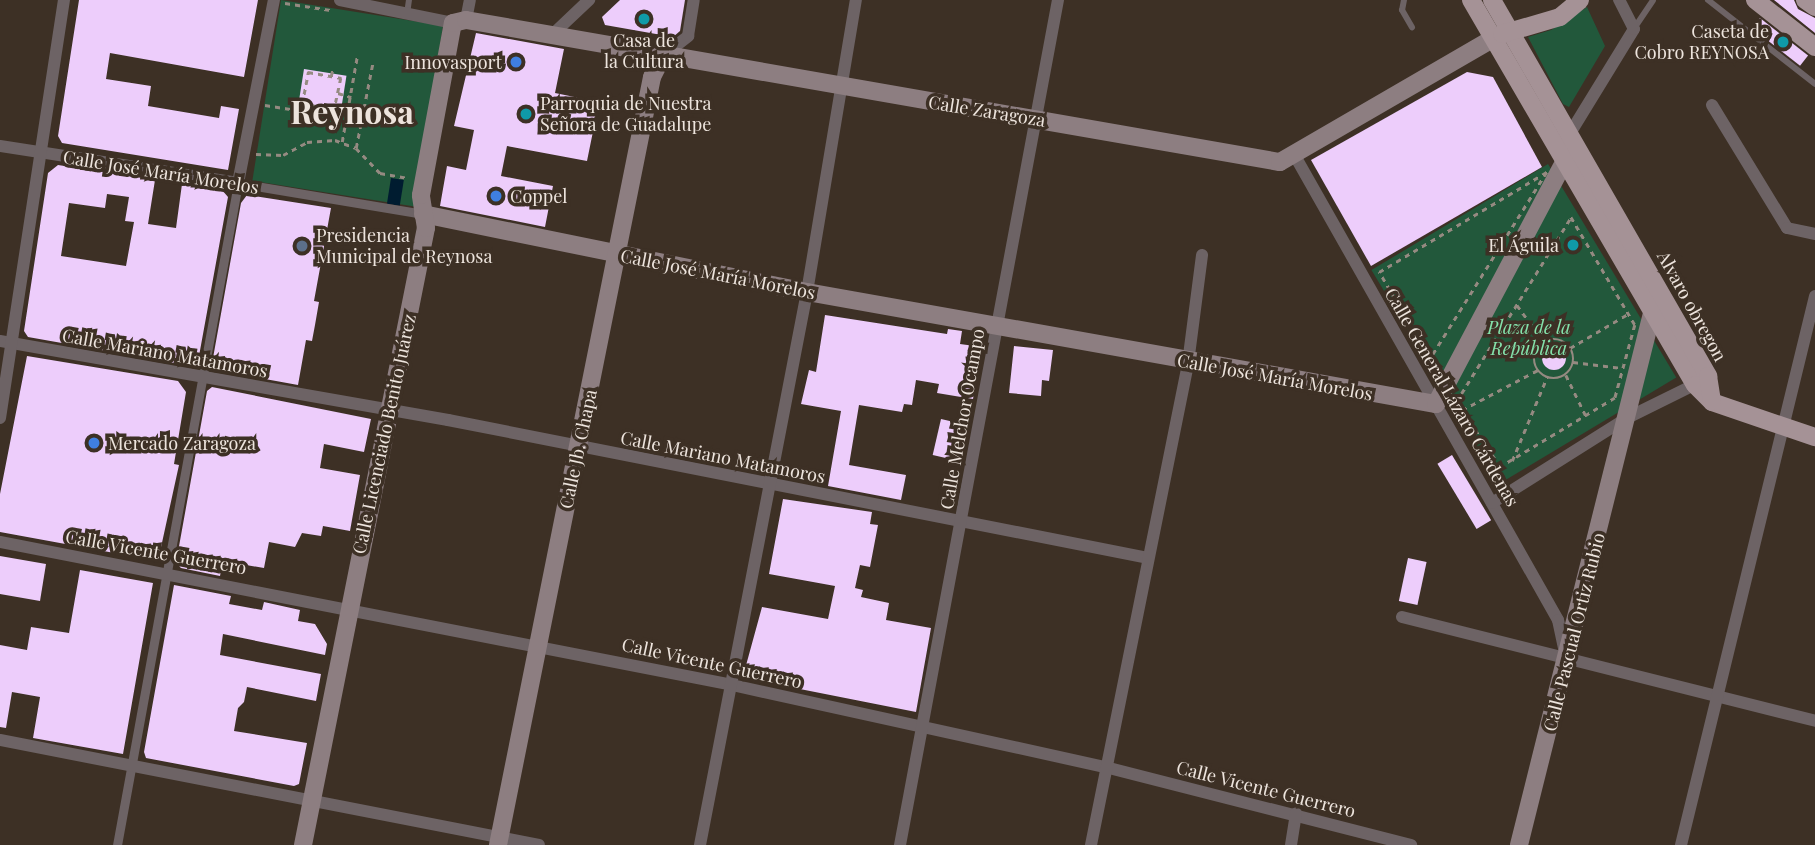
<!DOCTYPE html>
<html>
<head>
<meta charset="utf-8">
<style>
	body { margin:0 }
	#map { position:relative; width:1815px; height:845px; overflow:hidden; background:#3d3025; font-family:"Playfair Display",serif }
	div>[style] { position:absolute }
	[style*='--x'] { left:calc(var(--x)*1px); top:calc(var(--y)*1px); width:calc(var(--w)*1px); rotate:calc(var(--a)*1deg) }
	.green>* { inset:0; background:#22583b; transform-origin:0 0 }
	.water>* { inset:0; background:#001c30; transform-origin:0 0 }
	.building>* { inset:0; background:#edcdfb; transform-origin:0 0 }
	.round { border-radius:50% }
	.path>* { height:2.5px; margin-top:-1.25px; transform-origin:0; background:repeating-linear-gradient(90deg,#958a81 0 5px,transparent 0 10px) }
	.path>.ring { margin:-1.25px; padding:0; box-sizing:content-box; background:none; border:2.5px solid #958a81; border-radius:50% }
	.service>* { height:6px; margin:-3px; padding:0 3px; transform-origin:3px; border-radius:3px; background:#6d6365 }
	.pedestrian>* { height:9px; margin:-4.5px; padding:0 4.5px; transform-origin:4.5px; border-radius:4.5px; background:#6d6365 }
	.minor>* { height:12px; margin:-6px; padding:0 6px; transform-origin:6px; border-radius:6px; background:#6d6365 }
	.secondary>* { height:18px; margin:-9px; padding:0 9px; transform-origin:9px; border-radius:9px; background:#8d7e81 }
	.primary>* { height:18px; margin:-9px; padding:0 9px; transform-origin:9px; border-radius:9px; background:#a59296 }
	.dots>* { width:19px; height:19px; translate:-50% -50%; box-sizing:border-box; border:4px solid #3d3025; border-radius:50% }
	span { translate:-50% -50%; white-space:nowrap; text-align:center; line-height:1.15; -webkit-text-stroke:7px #3d3025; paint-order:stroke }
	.poi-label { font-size:18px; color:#ede4dd }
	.right { translate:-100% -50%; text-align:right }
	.left { translate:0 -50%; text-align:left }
	.street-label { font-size:18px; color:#ede4dd }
	.park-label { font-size:18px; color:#84e2ab; font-style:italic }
	.town-label { font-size:32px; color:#ede4dd; font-weight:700 }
</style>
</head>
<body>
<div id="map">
	<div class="green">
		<div style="left:281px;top:0;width:164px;height:183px;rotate:9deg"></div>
		<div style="clip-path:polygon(1587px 7px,1605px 46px,1569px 107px,1563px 104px,1528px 37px,1551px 30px)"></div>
		<div style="left:1548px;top:164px;width:249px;height:206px;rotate:59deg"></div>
	</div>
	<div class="water">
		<div style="left:391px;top:178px;width:13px;height:26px;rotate:9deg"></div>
	</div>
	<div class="building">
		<div style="clip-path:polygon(79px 0,258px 0,244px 77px,110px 53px,106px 79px,151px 86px,148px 106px,219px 118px,221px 106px,239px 109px,228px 170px,62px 143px,58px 136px)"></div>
		<div style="clip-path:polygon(620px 0,685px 0,680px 31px,673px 37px,605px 25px,602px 17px)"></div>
		<div style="clip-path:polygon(1774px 0,1794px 0,1798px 9px,1815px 18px,1815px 33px)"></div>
		<div style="left:1760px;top:18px;width:61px;height:13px;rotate:38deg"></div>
		<div style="clip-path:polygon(476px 33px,564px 49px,555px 93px,599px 102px,587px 161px,507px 146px,501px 176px,553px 186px,545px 227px,440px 206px,447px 166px,466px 170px,474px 130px,454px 126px)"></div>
		<div style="left:304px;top:69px;width:43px;height:38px;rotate:9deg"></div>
		<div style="clip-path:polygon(1467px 72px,1493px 77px,1542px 167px,1371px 266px,1311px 160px)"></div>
		<div style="clip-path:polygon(evenodd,58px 165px,155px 180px,148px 224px,176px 228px,182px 184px,222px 190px,228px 197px,197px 367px,28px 337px,24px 331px,48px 173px,58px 165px,107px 194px,129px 197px,125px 221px,134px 222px,126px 266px,61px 256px,69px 203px,105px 208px,107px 194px)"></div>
		<div style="clip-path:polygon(247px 195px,331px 208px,314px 301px,319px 302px,315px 325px,312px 341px,306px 340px,298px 385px,211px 369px,241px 203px)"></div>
		<div style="clip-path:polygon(825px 315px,947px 334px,948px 329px,962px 331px,960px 344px,982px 347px,973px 399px,937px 393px,939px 384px,916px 380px,912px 405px,904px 404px,902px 412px,859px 405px,849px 465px,906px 475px,901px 500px,828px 486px,841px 411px,801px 404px,809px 370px,816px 372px)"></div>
		<div style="clip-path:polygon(1014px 346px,1053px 350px,1049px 381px,1042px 380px,1041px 396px,1009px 393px)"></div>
		<div class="round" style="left:1542px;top:346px;width:24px;height:24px"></div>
		<div style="clip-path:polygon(27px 356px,178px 381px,186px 392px,174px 464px,179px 465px,158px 561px,0 532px,0 494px)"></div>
		<div style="clip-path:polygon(212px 387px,371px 419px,364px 452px,324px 444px,320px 468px,360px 475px,350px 531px,323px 526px,321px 536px,302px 533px,295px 547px,269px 542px,264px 568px,223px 561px,220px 576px,181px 568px,176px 563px,207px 391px)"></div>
		<div style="left:941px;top:419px;width:28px;height:37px;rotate:13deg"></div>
		<div style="left:1452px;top:455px;width:76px;height:17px;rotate:59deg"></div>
		<div style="clip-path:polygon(783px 499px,872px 512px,870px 524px,878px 525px,870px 567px,860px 565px,855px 588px,863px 590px,861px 597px,889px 603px,886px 620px,931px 628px,916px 712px,759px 681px,761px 672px,745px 669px,762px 607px,828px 619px,835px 586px,769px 574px)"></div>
		<div style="clip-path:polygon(0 556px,46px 564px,40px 601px,0 594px)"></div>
		<div style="left:1408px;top:558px;width:19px;height:44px;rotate:12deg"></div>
		<div style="clip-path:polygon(80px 570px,153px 583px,123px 754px,33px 738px,40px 697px,12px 692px,6px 728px,0 727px,0 645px,27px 650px,31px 627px,69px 633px)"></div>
		<div style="clip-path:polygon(174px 585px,231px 596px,229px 604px,262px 610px,264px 602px,300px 610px,298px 621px,315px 624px,327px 644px,325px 655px,223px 634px,220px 655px,321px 674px,316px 701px,247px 687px,244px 702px,238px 708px,234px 731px,307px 743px,299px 784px,294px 786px,146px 758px,144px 752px)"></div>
	</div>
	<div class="path">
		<div style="--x:285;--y:3;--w:46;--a:8.8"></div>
		<div style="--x:308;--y:72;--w:34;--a:10"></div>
		<div style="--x:341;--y:78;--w:33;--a:102"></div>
		<div style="--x:334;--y:110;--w:33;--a:-169"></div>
		<div style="--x:302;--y:104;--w:33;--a:-79"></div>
		<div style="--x:331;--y:76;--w:8;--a:-76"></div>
		<div style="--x:338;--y:93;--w:14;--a:17"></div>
		<div style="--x:265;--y:105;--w:83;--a:9"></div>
		<div style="--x:342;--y:142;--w:86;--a:-80"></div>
		<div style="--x:356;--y:148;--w:89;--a:-78.9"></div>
		<div style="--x:256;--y:154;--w:27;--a:2"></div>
		<div style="--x:283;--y:155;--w:27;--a:-28"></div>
		<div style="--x:307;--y:142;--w:28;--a:-4"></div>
		<div style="--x:335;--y:140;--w:22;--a:21"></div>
		<div style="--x:356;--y:148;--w:35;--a:46"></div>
		<div style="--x:380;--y:173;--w:27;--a:10"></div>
		<div style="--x:1547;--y:172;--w:221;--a:122"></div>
		<div style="--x:1430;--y:359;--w:101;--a:-120.4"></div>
		<div style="--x:1379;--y:272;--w:196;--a:-30.8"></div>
		<div style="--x:1571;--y:217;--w:126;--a:59.3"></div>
		<div style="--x:1635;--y:325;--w:76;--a:105.3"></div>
		<div style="--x:1615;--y:398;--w:134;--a:149"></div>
		<div style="--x:1500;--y:467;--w:78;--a:-124.1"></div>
		<div style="--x:1456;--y:402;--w:218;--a:-58.1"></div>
		<div style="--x:1517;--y:305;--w:46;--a:53.9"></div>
		<div class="ring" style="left:1534px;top:339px;width:37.5px;height:37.5px"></div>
		<div style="--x:1570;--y:348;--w:67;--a:-30.4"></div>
		<div style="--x:1573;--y:362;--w:49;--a:7"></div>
		<div style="--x:1566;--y:375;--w:46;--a:64"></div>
		<div style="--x:1462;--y:410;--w:86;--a:-27.8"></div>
		<div style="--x:1512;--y:461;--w:91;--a:-67.4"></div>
	</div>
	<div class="service">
		<div style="--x:1404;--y:0;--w:10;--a:101"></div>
		<div style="--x:1402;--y:10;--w:20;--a:60"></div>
		<div style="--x:1708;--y:0;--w:136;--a:38.1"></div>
		<div style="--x:407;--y:14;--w:14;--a:-82"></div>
		<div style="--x:1635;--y:27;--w:32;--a:-56"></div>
	</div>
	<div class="pedestrian">
		<div style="--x:117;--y:845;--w:673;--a:-79.64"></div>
		<div style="--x:238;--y:183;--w:188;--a:9.5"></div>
	</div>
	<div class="minor">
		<div style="--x:340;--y:0;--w:115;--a:11.5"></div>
		<div style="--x:466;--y:20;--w:20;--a:-79"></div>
		<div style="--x:553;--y:34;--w:50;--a:-43.4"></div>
		<div style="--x:664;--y:55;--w:31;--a:-38"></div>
		<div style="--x:688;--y:36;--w:36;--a:-81"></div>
		<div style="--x:1712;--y:105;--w:144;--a:58.6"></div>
		<div style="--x:1787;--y:228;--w:29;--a:12"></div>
		<div style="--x:1569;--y:135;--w:124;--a:-58.5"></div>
		<div style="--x:1634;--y:29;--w:33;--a:-117"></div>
		<div style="--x:0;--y:146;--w:241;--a:8.8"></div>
		<div style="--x:238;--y:183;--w:187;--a:-78.9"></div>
		<div style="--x:1295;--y:156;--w:533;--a:60.45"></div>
		<div style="--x:1558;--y:620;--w:33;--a:78"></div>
		<div style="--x:0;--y:341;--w:455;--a:10"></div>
		<div style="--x:448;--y:420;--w:713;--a:11.15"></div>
		<div style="--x:0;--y:418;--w:423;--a:-81.3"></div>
		<div style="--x:1492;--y:503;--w:160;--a:-32.2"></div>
		<div style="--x:1627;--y:418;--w:81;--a:-26.3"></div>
		<div style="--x:0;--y:542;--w:746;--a:11.05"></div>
		<div style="--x:732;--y:685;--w:382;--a:12.4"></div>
		<div style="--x:1105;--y:767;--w:316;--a:14.3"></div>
		<div style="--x:1402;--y:617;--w:426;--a:14.1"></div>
		<div style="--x:0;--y:740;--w:549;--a:11.02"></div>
		<div style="--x:700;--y:845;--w:563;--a:-79.05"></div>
		<div style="--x:807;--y:292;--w:296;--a:-80.5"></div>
		<div style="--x:900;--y:845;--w:860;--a:-79.41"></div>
		<div style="--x:1091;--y:845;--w:492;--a:-78.6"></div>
		<div style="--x:1188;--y:363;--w:109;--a:-82.6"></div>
		<div style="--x:1291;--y:845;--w:32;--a:-81"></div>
		<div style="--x:1681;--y:845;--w:565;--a:-76.28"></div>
	</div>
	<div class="secondary">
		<div style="--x:423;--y:214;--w:392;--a:11.5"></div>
		<div style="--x:807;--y:292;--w:639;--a:10.1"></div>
		<div style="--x:1436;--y:404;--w:274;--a:-62.1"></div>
		<div style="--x:1564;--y:162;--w:15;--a:-79"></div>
		<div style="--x:303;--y:845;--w:629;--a:-78.73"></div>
		<div style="--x:426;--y:228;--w:33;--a:-99"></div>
		<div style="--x:421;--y:195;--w:175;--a:-79.5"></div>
		<div style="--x:453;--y:23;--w:13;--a:-13"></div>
		<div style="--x:466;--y:20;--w:826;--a:9.9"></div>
		<div style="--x:1280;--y:162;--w:245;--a:-30.1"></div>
		<div style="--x:498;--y:845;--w:783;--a:-78.66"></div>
		<div style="--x:652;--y:77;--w:25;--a:-63"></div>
		<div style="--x:1519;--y:845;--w:548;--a:-75.96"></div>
	</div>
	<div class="primary">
		<div style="--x:1471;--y:0;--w:445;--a:59.8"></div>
		<div style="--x:1695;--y:385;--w:24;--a:45"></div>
		<div style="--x:1712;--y:402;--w:109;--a:18.8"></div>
		<div style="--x:1492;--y:0;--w:434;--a:60.1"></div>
		<div style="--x:1708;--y:376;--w:26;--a:81"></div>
		<div style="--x:1755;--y:0;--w:76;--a:38.1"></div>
		<div style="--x:1805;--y:0;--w:12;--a:35"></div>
		<div style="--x:1502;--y:34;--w:60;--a:-16.3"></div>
		<div style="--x:1560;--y:17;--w:26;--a:-40"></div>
	</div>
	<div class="dots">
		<div style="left:644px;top:19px;background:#0f9aa8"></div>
		<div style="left:1783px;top:42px;background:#0f9aa8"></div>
		<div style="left:516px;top:62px;background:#3f7fe0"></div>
		<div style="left:526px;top:114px;background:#0f9aa8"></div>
		<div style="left:496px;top:196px;background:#3f7fe0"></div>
		<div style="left:1573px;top:245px;background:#0f9aa8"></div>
		<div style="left:302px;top:246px;background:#5c6f8a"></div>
		<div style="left:94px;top:443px;background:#3f7fe0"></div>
	</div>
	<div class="poi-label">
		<span class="right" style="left:1769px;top:42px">Caseta de<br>Cobro REYNOSA</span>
		<span style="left:644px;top:51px">Casa de<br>la Cultura</span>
		<span class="right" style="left:502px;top:62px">Innovasport</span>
		<span class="left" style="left:540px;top:114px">Parroquia de Nuestra<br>Señora de Guadalupe</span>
		<span class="left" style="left:510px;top:196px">Coppel</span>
		<span class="left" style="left:316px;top:246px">Presidencia<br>Municipal de Reynosa</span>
		<span class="right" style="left:1559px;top:245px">El Águila</span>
		<span class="left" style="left:108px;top:443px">Mercado Zaragoza</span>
	</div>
	<div class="street-label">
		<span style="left:987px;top:111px;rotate:9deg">Calle Zaragoza</span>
		<span style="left:161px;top:172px;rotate:9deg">Calle José María Morelos</span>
		<span style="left:718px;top:274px;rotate:11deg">Calle José María Morelos</span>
		<span style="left:1692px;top:306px;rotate:61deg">Alvaro obregon</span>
		<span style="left:165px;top:353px;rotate:10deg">Calle Mariano Matamoros</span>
		<span style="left:1275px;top:377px;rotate:10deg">Calle José María Morelos</span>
		<span style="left:1452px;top:397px;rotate:60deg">Calle General Lázaro Cárdenas</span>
		<span style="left:962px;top:419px;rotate:-80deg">Calle Melchor Ocampo</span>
		<span style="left:384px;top:434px;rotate:-78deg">Calle Licenciado Benito Juárez</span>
		<span style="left:578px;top:449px;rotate:-78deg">Calle Jb. Chapa</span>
		<span style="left:723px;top:457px;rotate:11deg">Calle Mariano Matamoros</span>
		<span style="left:156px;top:552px;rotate:10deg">Calle Vicente Guerrero</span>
		<span style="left:1574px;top:632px;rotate:-76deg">Calle Pascual Ortiz Rubio</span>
		<span style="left:712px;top:663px;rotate:12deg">Calle Vicente Guerrero</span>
		<span style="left:1266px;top:789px;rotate:14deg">Calle Vicente Guerrero</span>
	</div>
	<div class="park-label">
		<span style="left:1529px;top:338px">Plaza de la<br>República</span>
	</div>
	<div class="town-label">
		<span style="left:352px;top:111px">Reynosa</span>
	</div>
</div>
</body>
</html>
